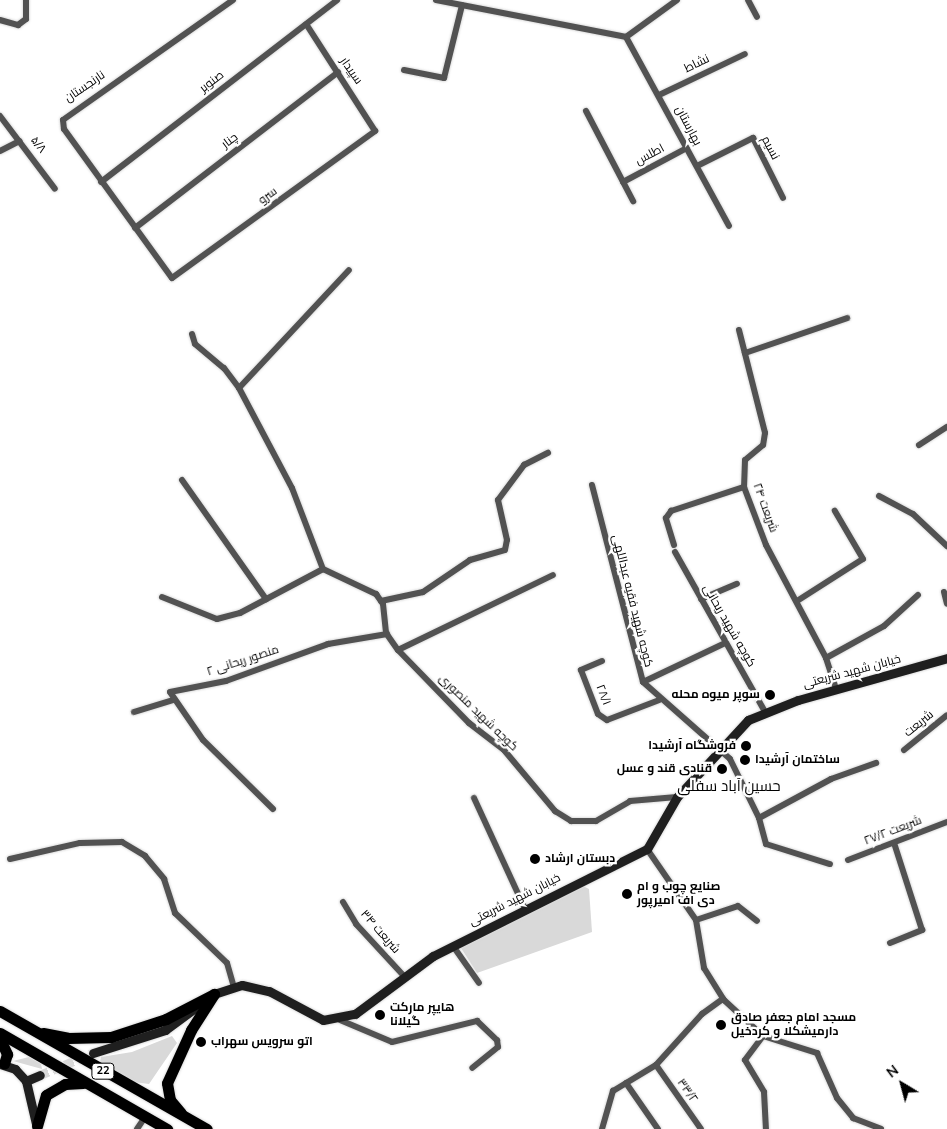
<!DOCTYPE html>
<html>
<head>
<meta charset="utf-8">
<style>
	body { margin:0 }
	#map { position:relative; width:947px; height:1129px; overflow:hidden; background:#fff; font-family:"Nunito Sans",Cairo,sans-serif }
	div>[style] { position:absolute }
	[style*='--x'] { left:calc(var(--x)*1px); top:calc(var(--y)*1px); width:calc(var(--w)*1px); rotate:calc(var(--a)*1deg) }
	.green>* { inset:0; background:#d9d9d9 }
	.secondary-tunnel>* { height:9px; margin-top:-4.5px; transform-origin:0; background:repeating-linear-gradient(90deg,#d9d9d9 0 9px,transparent 0 13.5px) }
	.roads { filter:drop-shadow(0 0 1px #dbdbdb) drop-shadow(0 0 1px #dbdbdb) }
	.street>* { height:6px; margin:-3px; padding:0 3px; transform-origin:3px; border-radius:3px; background:#525252 }
	.secondary>* { height:9px; margin:-4.5px; padding:0 4.5px; transform-origin:4.5px; border-radius:4.5px; background:#1f1f1f }
	.highway>* { height:11px; margin:-5.5px; padding:0 5.5px; transform-origin:5.5px; border-radius:5.5px; background:#000 }
	.dots>* { width:14px; height:14px; translate:-50% -50%; box-sizing:border-box; border:2px solid #fff; border-radius:50% }
	span { translate:-50% -50%; white-space:nowrap; text-align:center; line-height:1.15; -webkit-text-stroke:4.5px #fff; paint-order:stroke }
	.shield-label span { padding:1px 4px; background:#fff; border:1px solid; border-radius:4px; -webkit-text-stroke-width:0 }
	.shield-label { font-size:11px; color:#000; font-weight:700 }
	.street-label { font-size:12px; color:#000 }
	.poi-label { font-size:12px; color:#000; font-weight:700 }
	.right { translate:-100% -50%; text-align:right }
	.left { translate:0 -50%; text-align:left }
	.quarter-label { font-size:15px; color:#000 }
	.north { position:absolute; left:877px; top:1059px; width:50px; height:50px; -webkit-text-stroke:4px #fff; paint-order:stroke; rotate:323deg; font-size:14px; font-weight:700; line-height:20px; text-align:center; color:#000 }
	.north::after { content:''; display:block; margin:auto; width:18px; height:22px; background:#000; clip-path:polygon(50% 0,100% 100%,50% 72%,0 100%) }
</style>
</head>
<body>
<div id="map">
	<div class="green">
		<div style="clip-path:polygon(583px 886px,589px 889px,592px 932px,477px 973px,459px 945px)"></div>
		<div style="clip-path:polygon(172px 1036px,177px 1043px,149px 1084px,133px 1082px,100px 1062px,101px 1057px,132px 1052px)"></div>
		<div style="clip-path:polygon(29px 1057px,41px 1064px,42px 1069px,13px 1061px)"></div>
	</div>
	<div class="secondary-tunnel">
		<div style="--x:40;--y:1075;--w:57;--a:-22.5"></div>
	</div>
	<div class="roads">
		<div class="street">
			<div style="--x:233;--y:0;--w:208;--a:144.8"></div>
			<div style="--x:63;--y:120;--w:9;--a:84"></div>
			<div style="--x:64;--y:129;--w:184;--a:54.1"></div>
			<div style="--x:172;--y:278;--w:251;--a:-35.9"></div>
			<div style="--x:375;--y:131;--w:127;--a:-122.8"></div>
			<div style="--x:436;--y:0;--w:194;--a:11"></div>
			<div style="--x:748;--y:0;--w:19;--a:62"></div>
			<div style="--x:0;--y:20;--w:19;--a:16"></div>
			<div style="--x:18;--y:25;--w:10;--a:-37"></div>
			<div style="--x:26;--y:19;--w:19;--a:-90"></div>
			<div style="--x:626;--y:37;--w:215;--a:61.4"></div>
			<div style="--x:626;--y:37;--w:63;--a:-36"></div>
			<div style="--x:404;--y:70;--w:41;--a:11.3"></div>
			<div style="--x:444;--y:78;--w:75;--a:-76.1"></div>
			<div style="--x:659;--y:95;--w:95;--a:-25.5"></div>
			<div style="--x:586;--y:111;--w:102;--a:62.4"></div>
			<div style="--x:0;--y:116;--w:91;--a:53"></div>
			<div style="--x:0;--y:151;--w:22;--a:-27"></div>
			<div style="--x:697;--y:166;--w:63;--a:-26.6"></div>
			<div style="--x:753;--y:138;--w:67;--a:63.4"></div>
			<div style="--x:101;--y:182;--w:298;--a:-37.6"></div>
			<div style="--x:623;--y:182;--w:72;--a:-28"></div>
			<div style="--x:135;--y:228;--w:256;--a:-37.5"></div>
			<div style="--x:739;--y:330;--w:106;--a:75.8"></div>
			<div style="--x:765;--y:433;--w:12;--a:99"></div>
			<div style="--x:763;--y:445;--w:23;--a:140"></div>
			<div style="--x:745;--y:460;--w:27;--a:92"></div>
			<div style="--x:744;--y:487;--w:62;--a:69.2"></div>
			<div style="--x:766;--y:545;--w:128;--a:62"></div>
			<div style="--x:826;--y:658;--w:33;--a:72"></div>
			<div style="--x:192;--y:334;--w:10;--a:73"></div>
			<div style="--x:195;--y:344;--w:38;--a:40"></div>
			<div style="--x:224;--y:368;--w:25;--a:53"></div>
			<div style="--x:239;--y:388;--w:113;--a:62.1"></div>
			<div style="--x:292;--y:488;--w:87;--a:69.1"></div>
			<div style="--x:745;--y:353;--w:108;--a:-18.9"></div>
			<div style="--x:239;--y:388;--w:161;--a:-47"></div>
			<div style="--x:919;--y:445;--w:33;--a:-33"></div>
			<div style="--x:182;--y:480;--w:146;--a:54.8"></div>
			<div style="--x:592;--y:485;--w:203;--a:75.5"></div>
			<div style="--x:643;--y:682;--w:116;--a:41.5"></div>
			<div style="--x:730;--y:759;--w:66;--a:63.8"></div>
			<div style="--x:759;--y:818;--w:27;--a:75"></div>
			<div style="--x:766;--y:844;--w:67;--a:17.4"></div>
			<div style="--x:879;--y:496;--w:38;--a:28"></div>
			<div style="--x:913;--y:514;--w:47;--a:43.3"></div>
			<div style="--x:674;--y:545;--w:28;--a:-107"></div>
			<div style="--x:666;--y:518;--w:9;--a:-54"></div>
			<div style="--x:671;--y:511;--w:77;--a:-18.2"></div>
			<div style="--x:675;--y:552;--w:181;--a:60.6"></div>
			<div style="--x:323;--y:569;--w:59;--a:25.3"></div>
			<div style="--x:376;--y:594;--w:12;--a:55"></div>
			<div style="--x:383;--y:604;--w:29;--a:84"></div>
			<div style="--x:386;--y:633;--w:21;--a:55"></div>
			<div style="--x:398;--y:650;--w:102;--a:45.8"></div>
			<div style="--x:469;--y:723;--w:44;--a:37.6"></div>
			<div style="--x:504;--y:750;--w:80;--a:50.1"></div>
			<div style="--x:555;--y:811;--w:19;--a:32"></div>
			<div style="--x:571;--y:821;--w:25;--a:0"></div>
			<div style="--x:596;--y:821;--w:39;--a:-30"></div>
			<div style="--x:630;--y:801;--w:47;--a:-4.9"></div>
			<div style="--x:944;--y:592;--w:12;--a:76"></div>
			<div style="--x:162;--y:597;--w:59;--a:21.8"></div>
			<div style="--x:217;--y:619;--w:24;--a:-15"></div>
			<div style="--x:240;--y:613;--w:94;--a:-27.9"></div>
			<div style="--x:701;--y:599;--w:39;--a:-23"></div>
			<div style="--x:381;--y:601;--w:43;--a:-12.1"></div>
			<div style="--x:423;--y:592;--w:57;--a:-34.2"></div>
			<div style="--x:470;--y:560;--w:36;--a:-16"></div>
			<div style="--x:505;--y:550;--w:10;--a:-79"></div>
			<div style="--x:507;--y:540;--w:41;--a:-102.7"></div>
			<div style="--x:498;--y:500;--w:44;--a:-53.4"></div>
			<div style="--x:524;--y:465;--w:27;--a:-27"></div>
			<div style="--x:797;--y:601;--w:78;--a:-32.5"></div>
			<div style="--x:863;--y:559;--w:56;--a:-120.3"></div>
			<div style="--x:398;--y:650;--w:172;--a:-25.8"></div>
			<div style="--x:826;--y:658;--w:66;--a:-28.9"></div>
			<div style="--x:884;--y:626;--w:46;--a:-42.4"></div>
			<div style="--x:602;--y:661;--w:23;--a:157"></div>
			<div style="--x:581;--y:670;--w:47;--a:68.9"></div>
			<div style="--x:598;--y:714;--w:11;--a:34"></div>
			<div style="--x:607;--y:720;--w:56;--a:-21"></div>
			<div style="--x:643;--y:682;--w:91;--a:-25.4"></div>
			<div style="--x:134;--y:712;--w:41;--a:-17.1"></div>
			<div style="--x:904;--y:750;--w:55;--a:-39.1"></div>
			<div style="--x:474;--y:798;--w:122;--a:65.3"></div>
			<div style="--x:273;--y:809;--w:98;--a:-135.4"></div>
			<div style="--x:203;--y:740;--w:58;--a:-124.5"></div>
			<div style="--x:170;--y:692;--w:57;--a:-11.1"></div>
			<div style="--x:226;--y:681;--w:109;--a:-19.9"></div>
			<div style="--x:328;--y:644;--w:60;--a:-9.6"></div>
			<div style="--x:759;--y:818;--w:82;--a:-28.4"></div>
			<div style="--x:831;--y:779;--w:48;--a:-19.6"></div>
			<div style="--x:647;--y:849;--w:86;--a:55.4"></div>
			<div style="--x:696;--y:920;--w:49;--a:80.5"></div>
			<div style="--x:704;--y:968;--w:38;--a:58"></div>
			<div style="--x:724;--y:1000;--w:53;--a:42.7"></div>
			<div style="--x:763;--y:1036;--w:57;--a:17.5"></div>
			<div style="--x:817;--y:1053;--w:49;--a:66"></div>
			<div style="--x:837;--y:1098;--w:26;--a:51"></div>
			<div style="--x:853;--y:1118;--w:30;--a:21"></div>
			<div style="--x:10;--y:859;--w:72;--a:-12.9"></div>
			<div style="--x:80;--y:843;--w:42;--a:-1.4"></div>
			<div style="--x:122;--y:842;--w:27;--a:31"></div>
			<div style="--x:145;--y:856;--w:30;--a:50"></div>
			<div style="--x:164;--y:879;--w:36;--a:72"></div>
			<div style="--x:175;--y:913;--w:72;--a:43.9"></div>
			<div style="--x:227;--y:963;--w:25;--a:74"></div>
			<div style="--x:848;--y:860;--w:106;--a:-21"></div>
			<div style="--x:343;--y:902;--w:26;--a:59"></div>
			<div style="--x:356;--y:924;--w:71;--a:47.3"></div>
			<div style="--x:696;--y:920;--w:44;--a:-18.4"></div>
			<div style="--x:738;--y:906;--w:24;--a:38"></div>
			<div style="--x:890;--y:943;--w:35;--a:-22"></div>
			<div style="--x:922;--y:930;--w:91;--a:-107.8"></div>
			<div style="--x:453;--y:946;--w:45;--a:54.9"></div>
			<div style="--x:340;--y:1020;--w:56;--a:22.9"></div>
			<div style="--x:392;--y:1042;--w:88;--a:-13.9"></div>
			<div style="--x:477;--y:1021;--w:28;--a:44"></div>
			<div style="--x:497;--y:1040;--w:7;--a:82"></div>
			<div style="--x:498;--y:1047;--w:33;--a:141"></div>
			<div style="--x:763;--y:1036;--w:30;--a:127"></div>
			<div style="--x:745;--y:1060;--w:37;--a:59"></div>
			<div style="--x:764;--y:1092;--w:37;--a:87"></div>
			<div style="--x:656;--y:1065;--w:78;--a:54.9"></div>
			<div style="--x:626;--y:1083;--w:56;--a:55.2"></div>
			<div style="--x:137;--y:1129;--w:14;--a:-56"></div>
			<div style="--x:602;--y:1129;--w:40;--a:-74"></div>
			<div style="--x:613;--y:1091;--w:50;--a:-31.2"></div>
			<div style="--x:656;--y:1065;--w:69;--a:-48"></div>
			<div style="--x:702;--y:1014;--w:26;--a:-36"></div>
		</div>
		<div class="secondary">
			<div style="--x:93;--y:1053;--w:76;--a:-17.7"></div>
			<div style="--x:165;--y:1030;--w:61;--a:-36.3"></div>
			<div style="--x:214;--y:994;--w:29;--a:-18"></div>
			<div style="--x:242;--y:985;--w:28;--a:13"></div>
			<div style="--x:269;--y:991;--w:61;--a:28.2"></div>
			<div style="--x:323;--y:1020;--w:33;--a:-11"></div>
			<div style="--x:355;--y:1014;--w:97;--a:-36.6"></div>
			<div style="--x:433;--y:956;--w:239;--a:-26.6"></div>
			<div style="--x:647;--y:849;--w:60;--a:-60"></div>
			<div style="--x:677;--y:797;--w:105;--a:-47.3"></div>
			<div style="--x:748;--y:720;--w:54;--a:-21.8"></div>
			<div style="--x:798;--y:700;--w:155;--a:-15.7"></div>
			<div style="--x:0;--y:1064;--w:16;--a:18"></div>
			<div style="--x:15;--y:1069;--w:16;--a:47"></div>
			<div style="--x:26;--y:1081;--w:44;--a:76.9"></div>
			<div style="--x:26;--y:1081;--w:15;--a:-23"></div>
		</div>
		<div class="highway">
			<div style="--x:0;--y:1011;--w:238;--a:29.7"></div>
			<div style="--x:0;--y:1033;--w:193;--a:29.9"></div>
			<div style="--x:43;--y:1033;--w:25;--a:11"></div>
			<div style="--x:68;--y:1038;--w:43;--a:-1.3"></div>
			<div style="--x:111;--y:1037;--w:58;--a:-18.1"></div>
			<div style="--x:166;--y:1019;--w:54;--a:-27.5"></div>
			<div style="--x:0;--y:1039;--w:17;--a:65"></div>
			<div style="--x:7;--y:1054;--w:10;--a:107"></div>
			<div style="--x:181;--y:1113;--w:17;--a:-130"></div>
			<div style="--x:170;--y:1100;--w:17;--a:-100"></div>
			<div style="--x:167;--y:1083;--w:58;--a:-65.6"></div>
			<div style="--x:191;--y:1030;--w:43;--a:-57.4"></div>
			<div style="--x:37;--y:1126;--w:32;--a:-74"></div>
			<div style="--x:46;--y:1095;--w:22;--a:-30"></div>
			<div style="--x:65;--y:1084;--w:18;--a:-3"></div>
		</div>
	</div>
	<div class="dots">
		<div style="left:770px;top:695px;background:#000"></div>
		<div style="left:746px;top:746px;background:#000"></div>
		<div style="left:745px;top:760px;background:#000"></div>
		<div style="left:722px;top:769px;background:#000"></div>
		<div style="left:535px;top:859px;background:#000"></div>
		<div style="left:627px;top:894px;background:#000"></div>
		<div style="left:380px;top:1015px;background:#000"></div>
		<div style="left:721px;top:1025px;background:#000"></div>
		<div style="left:201px;top:1042px;background:#000"></div>
	</div>
	<div class="shield-label">
		<span style="left:103px;top:1071px">22</span>
	</div>
	<div class="street-label">
		<span style="left:697px;top:64px;rotate:-26deg">نشاط</span>
		<span style="left:351px;top:71px;rotate:55deg">سپیدار</span>
		<span style="left:212px;top:82px;rotate:-38deg">صنوبر</span>
		<span style="left:85px;top:87px;rotate:-34deg">نارنجستان</span>
		<span style="left:688px;top:126px;rotate:62deg">بهارستان</span>
		<span style="left:230px;top:141px;rotate:-37deg">چنار</span>
		<span style="left:38px;top:145px;rotate:53deg">۵/۸</span>
		<span style="left:770px;top:148px;rotate:62deg">نسیم</span>
		<span style="left:650px;top:155px;rotate:-28deg">اطلس</span>
		<span style="left:268px;top:196px;rotate:-36deg">سرو</span>
		<span style="left:765px;top:508px;rotate:70deg">شریعت ۲۴</span>
		<span style="left:632px;top:601px;rotate:76deg">کوچه شهید فقیه عبداللهی</span>
		<span style="left:729px;top:626px;rotate:60deg">کوچه شهید ریحانی</span>
		<span style="left:243px;top:661px;rotate:-18deg">منصور ریحانی ۲</span>
		<span style="left:852px;top:672px;rotate:-15deg">خیابان شهید شریعتی</span>
		<span style="left:603px;top:695px;rotate:69deg">۲۸/۱</span>
		<span style="left:478px;top:713px;rotate:44deg">کوچه شهید منصوری</span>
		<span style="left:919px;top:724px;rotate:-39deg">شریعت</span>
		<span style="left:893px;top:831px;rotate:-21deg">شریعت ۲۷/۲</span>
		<span style="left:515px;top:900px;rotate:-27deg">خیابان شهید شریعتی</span>
		<span style="left:380px;top:932px;rotate:49deg">شریعت ۳۴</span>
		<span style="left:687px;top:1091px;rotate:55deg">۳۳/۲</span>
	</div>
	<div class="poi-label">
		<span class="right" style="left:760px;top:695px">سوپر میوه محله</span>
		<span class="right" style="left:736px;top:746px">فروشگاه آرشیدا</span>
		<span class="left" style="left:755px;top:760px">ساختمان آرشیدا</span>
		<span class="right" style="left:712px;top:769px">قنادی قند و عسل</span>
		<span class="left" style="left:545px;top:859px">دبستان ارشاد</span>
		<span class="left" style="left:637px;top:894px">صنایع چوب و ام<br>دی اف امیرپور</span>
		<span class="left" style="left:390px;top:1015px">هایپر مارکت<br>گیلانا</span>
		<span class="left" style="left:731px;top:1025px">مسجد امام جعفر صادق<br>دارمیشکلا و کردخیل</span>
		<span class="left" style="left:211px;top:1042px">اتو سرویس سهراب</span>
	</div>
	<div class="quarter-label">
		<span style="left:729px;top:787px">حسین آباد سفلی</span>
	</div>
	<div class="north">N</div>
</div>
</body>
</html>
